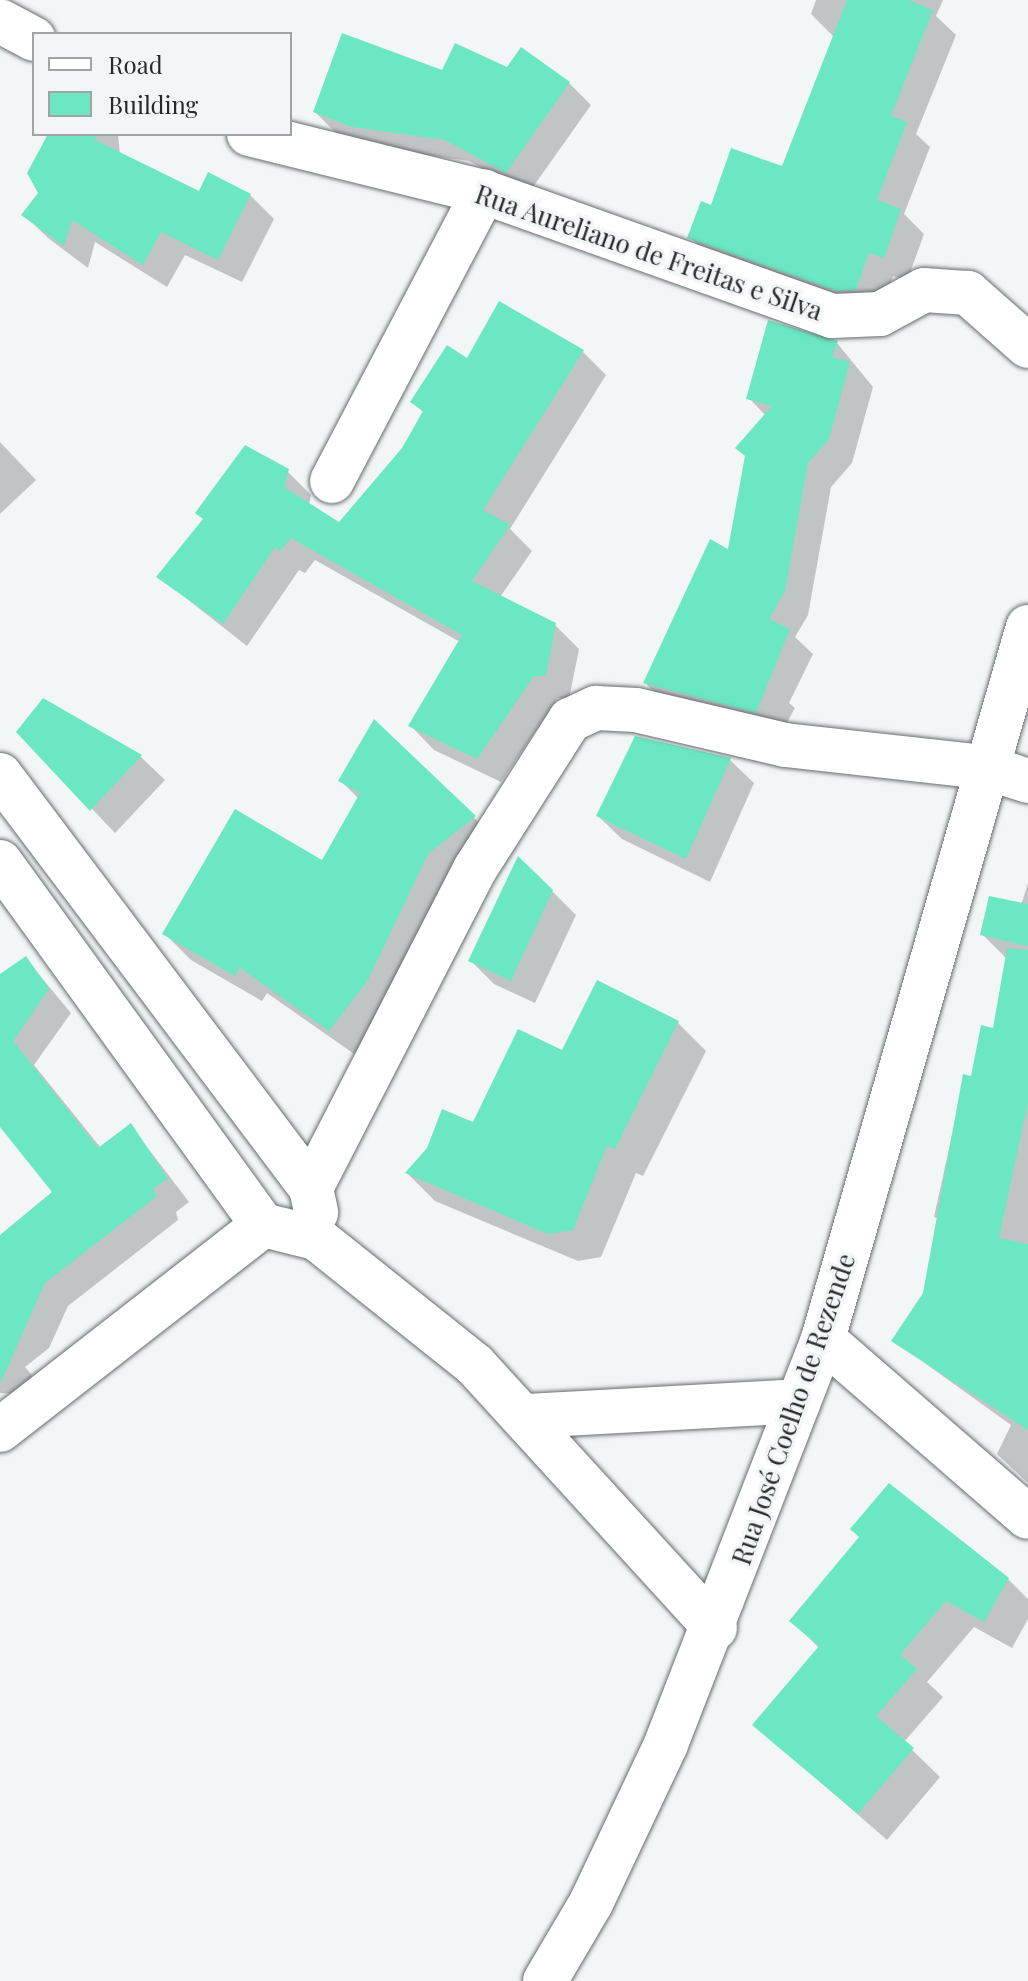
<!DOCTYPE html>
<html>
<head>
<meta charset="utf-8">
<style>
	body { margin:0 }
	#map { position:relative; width:1028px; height:1981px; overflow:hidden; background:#f2f6f6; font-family:"Playfair Display",serif }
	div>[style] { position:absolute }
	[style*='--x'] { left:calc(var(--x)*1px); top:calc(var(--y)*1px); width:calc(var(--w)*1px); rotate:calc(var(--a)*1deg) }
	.shadow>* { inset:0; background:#0003 }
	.building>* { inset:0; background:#6be7c4 }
	.roads { filter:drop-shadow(0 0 2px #686c6d) drop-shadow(0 0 2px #686c6d) }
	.minor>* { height:44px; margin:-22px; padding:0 22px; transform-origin:22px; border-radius:22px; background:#fff }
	span { translate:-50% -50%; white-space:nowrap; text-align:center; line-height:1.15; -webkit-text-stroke:7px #f2f6f6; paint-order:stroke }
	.street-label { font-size:26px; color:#272929 }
	.legend { position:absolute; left:32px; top:32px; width:260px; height:104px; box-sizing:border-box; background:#f2f6f6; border:2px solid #a1a4a4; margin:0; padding:10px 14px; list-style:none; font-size:24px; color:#272929 }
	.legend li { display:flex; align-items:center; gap:16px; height:40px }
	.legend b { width:40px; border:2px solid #a1a4a4 }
</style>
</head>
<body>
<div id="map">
	<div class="shadow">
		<div style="clip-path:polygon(816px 0,943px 0,936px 16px,956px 35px,916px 134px,930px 147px,904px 214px,924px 234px,907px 281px,893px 276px,880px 313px,713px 261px,690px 237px,713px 207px,783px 169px,834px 37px,811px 14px)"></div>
		<div style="clip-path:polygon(508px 70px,569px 83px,591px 105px,528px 194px,469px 161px,375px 148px,337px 134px,315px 112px,443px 73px)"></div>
		<div style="clip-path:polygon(51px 134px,118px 134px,120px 155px,200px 194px,250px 195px,274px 219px,242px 282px,185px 255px,167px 287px,95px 242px,88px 268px,48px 238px,24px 215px,40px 193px)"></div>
		<div style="clip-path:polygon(837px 343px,873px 387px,852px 463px,831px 487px,808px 615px,795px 637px,813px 654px,789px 703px,795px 708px,780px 735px,669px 706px,645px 683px,730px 552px,766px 416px,749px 398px)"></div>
		<div style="clip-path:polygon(582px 351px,606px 375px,510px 529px,532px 551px,500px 597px,555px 625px,579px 649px,569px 699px,558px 698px,501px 782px,434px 750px,411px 726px,460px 642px,315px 560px,305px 573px,299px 570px,247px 646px,159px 577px,287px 471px,311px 495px,309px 505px,340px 524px,403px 449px,424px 413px,412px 402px,467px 361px)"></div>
		<div style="clip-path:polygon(0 442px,36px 480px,0 514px)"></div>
		<div style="clip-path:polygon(44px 700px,141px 757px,165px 780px,115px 833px,19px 732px)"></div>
		<div style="clip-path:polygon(375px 722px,501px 844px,357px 1056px,267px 993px,262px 1001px,191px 960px,164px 933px,323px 863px,359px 799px,341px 781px)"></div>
		<div style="clip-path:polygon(636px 738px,730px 760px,754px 783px,710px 882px,622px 839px,598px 816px)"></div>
		<div style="clip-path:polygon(1028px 883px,1028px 1248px,934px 1217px,965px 1076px,972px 1078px,994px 1030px,1007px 959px,983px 935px,1021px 905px)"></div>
		<div style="clip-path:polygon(552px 891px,576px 915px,535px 1003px,494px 984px,470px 960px)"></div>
		<div style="clip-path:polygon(26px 959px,71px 1013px,34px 1065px,101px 1148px,131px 1126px,189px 1202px,176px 1212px,178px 1220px,68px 1306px,49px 1348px,25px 1367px,50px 1396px,0 1393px,0 1239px,54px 1192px,0 1124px,0 976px)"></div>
		<div style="clip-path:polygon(678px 1023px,706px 1051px,643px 1176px,636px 1173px,601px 1257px,578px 1261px,435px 1201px,407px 1173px,563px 1053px)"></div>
		<div style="clip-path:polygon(1028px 1335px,1028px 1483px,997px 1454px,1011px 1425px,894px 1341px)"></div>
		<div style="clip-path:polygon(1008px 1579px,1028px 1599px,1028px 1619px,1012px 1648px,974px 1627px,927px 1682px,943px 1697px,904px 1742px,940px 1777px,887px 1840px,755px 1725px,819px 1648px,792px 1621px)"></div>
	</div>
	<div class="building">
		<div style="clip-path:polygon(847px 0,909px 0,933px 10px,891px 116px,907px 122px,877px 200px,901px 209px,884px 258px,869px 253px,856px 290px,836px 291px,687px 238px,701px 201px,711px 205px,731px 148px,782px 166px)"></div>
		<div style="clip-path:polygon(342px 33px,442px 70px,455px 43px,507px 67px,521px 47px,570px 82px,506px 173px,445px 140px,352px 127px,313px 112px)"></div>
		<div style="clip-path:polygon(48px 134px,97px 134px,95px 140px,199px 191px,208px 172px,251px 194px,218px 260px,161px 232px,143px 265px,72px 220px,64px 246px,21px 215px,38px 193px,27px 173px)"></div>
		<div style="clip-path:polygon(499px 301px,584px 350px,483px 510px,510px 525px,472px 581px,556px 623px,546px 676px,534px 676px,477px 759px,408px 726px,462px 635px,291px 538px,280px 551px,275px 547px,223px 624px,156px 577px,203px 519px,195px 513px,245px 445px,289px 469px,284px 487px,339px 522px,402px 448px,423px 411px,410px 402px,447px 345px,467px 358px)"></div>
		<div style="clip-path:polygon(768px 320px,838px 341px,832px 357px,850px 362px,829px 439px,808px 463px,785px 591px,769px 619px,790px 629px,756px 713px,643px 683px,710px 539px,728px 549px,745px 456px,735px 448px,772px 406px,746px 399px)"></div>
		<div style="clip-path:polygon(43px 698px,142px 755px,90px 811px,16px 732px)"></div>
		<div style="clip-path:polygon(374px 719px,476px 816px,428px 854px,368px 980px,329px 1031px,239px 967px,235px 976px,162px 934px,235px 809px,322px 860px,360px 793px,338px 781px)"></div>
		<div style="clip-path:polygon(635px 736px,731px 758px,686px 859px,596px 816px)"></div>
		<div style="clip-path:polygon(518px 856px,553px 890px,511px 981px,468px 961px)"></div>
		<div style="clip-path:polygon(989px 896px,1028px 904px,1028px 946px,980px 935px)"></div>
		<div style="clip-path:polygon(1007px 948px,1028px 950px,1028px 1103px,999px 1238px,1028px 1244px,1028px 1430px,891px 1341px,923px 1293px,963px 1074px,971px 1076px,981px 1025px,993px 1028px)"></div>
		<div style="clip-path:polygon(26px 956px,49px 989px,13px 1041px,98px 1148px,131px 1123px,168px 1179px,154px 1188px,156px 1197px,45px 1283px,0 1384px,0 1235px,52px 1192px,0 1127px,0 974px)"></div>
		<div style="clip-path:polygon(597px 980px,679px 1021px,615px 1149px,607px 1146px,573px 1230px,548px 1234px,405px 1173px,427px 1148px,442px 1109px,473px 1122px,518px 1029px,562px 1050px)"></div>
		<div style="clip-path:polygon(889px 1483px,1009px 1578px,984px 1622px,946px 1601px,900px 1655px,917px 1669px,876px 1716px,914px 1748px,858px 1814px,752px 1725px,819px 1646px,789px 1621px,859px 1537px,850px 1529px)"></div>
	</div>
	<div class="roads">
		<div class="minor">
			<div style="--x:0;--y:21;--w:38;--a:28"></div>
			<div style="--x:249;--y:134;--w:242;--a:13.9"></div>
			<div style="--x:484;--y:192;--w:369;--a:19.6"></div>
			<div style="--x:832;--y:316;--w:48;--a:-2.4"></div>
			<div style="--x:880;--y:314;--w:50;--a:-28.6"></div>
			<div style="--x:924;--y:290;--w:44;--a:3.9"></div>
			<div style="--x:968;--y:293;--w:80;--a:41.5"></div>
			<div style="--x:332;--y:481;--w:327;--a:-62.3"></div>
			<div style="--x:0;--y:775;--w:517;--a:53.02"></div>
			<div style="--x:311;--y:1188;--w:25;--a:78"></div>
			<div style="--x:0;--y:862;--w:448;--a:54.1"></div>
			<div style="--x:263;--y:1225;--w:55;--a:13.8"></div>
			<div style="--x:316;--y:1238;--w:203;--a:38.6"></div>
			<div style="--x:475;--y:1365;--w:356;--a:47.6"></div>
			<div style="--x:311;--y:1188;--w:359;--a:-62.8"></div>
			<div style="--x:475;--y:869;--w:177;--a:-57.5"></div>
			<div style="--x:570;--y:720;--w:29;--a:-25"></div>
			<div style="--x:596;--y:708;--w:40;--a:2.9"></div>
			<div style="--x:636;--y:710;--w:153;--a:13.2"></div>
			<div style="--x:785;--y:745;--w:201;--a:6.3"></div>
			<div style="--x:985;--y:767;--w:45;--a:18"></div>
			<div style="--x:823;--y:1339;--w:271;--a:41"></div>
			<div style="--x:526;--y:1416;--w:273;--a:-3.1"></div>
			<div style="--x:0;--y:1430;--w:333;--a:-37.9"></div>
			<div style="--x:545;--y:1981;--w:91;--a:-59.5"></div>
			<div style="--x:591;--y:1903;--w:176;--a:-64.7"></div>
			<div style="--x:666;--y:1744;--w:434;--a:-68.8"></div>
			<div style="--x:823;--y:1339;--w:741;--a:-73.94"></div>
		</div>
	</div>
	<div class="street-label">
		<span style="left:649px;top:252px;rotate:19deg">Rua Aureliano de Freitas e Silva</span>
		<span style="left:793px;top:1409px;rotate:-71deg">Rua José Coelho de Rezende</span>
	</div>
	<ul class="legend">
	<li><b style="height:10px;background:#fff"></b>Road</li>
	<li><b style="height:22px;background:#6be7c4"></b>Building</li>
	</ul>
</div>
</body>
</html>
